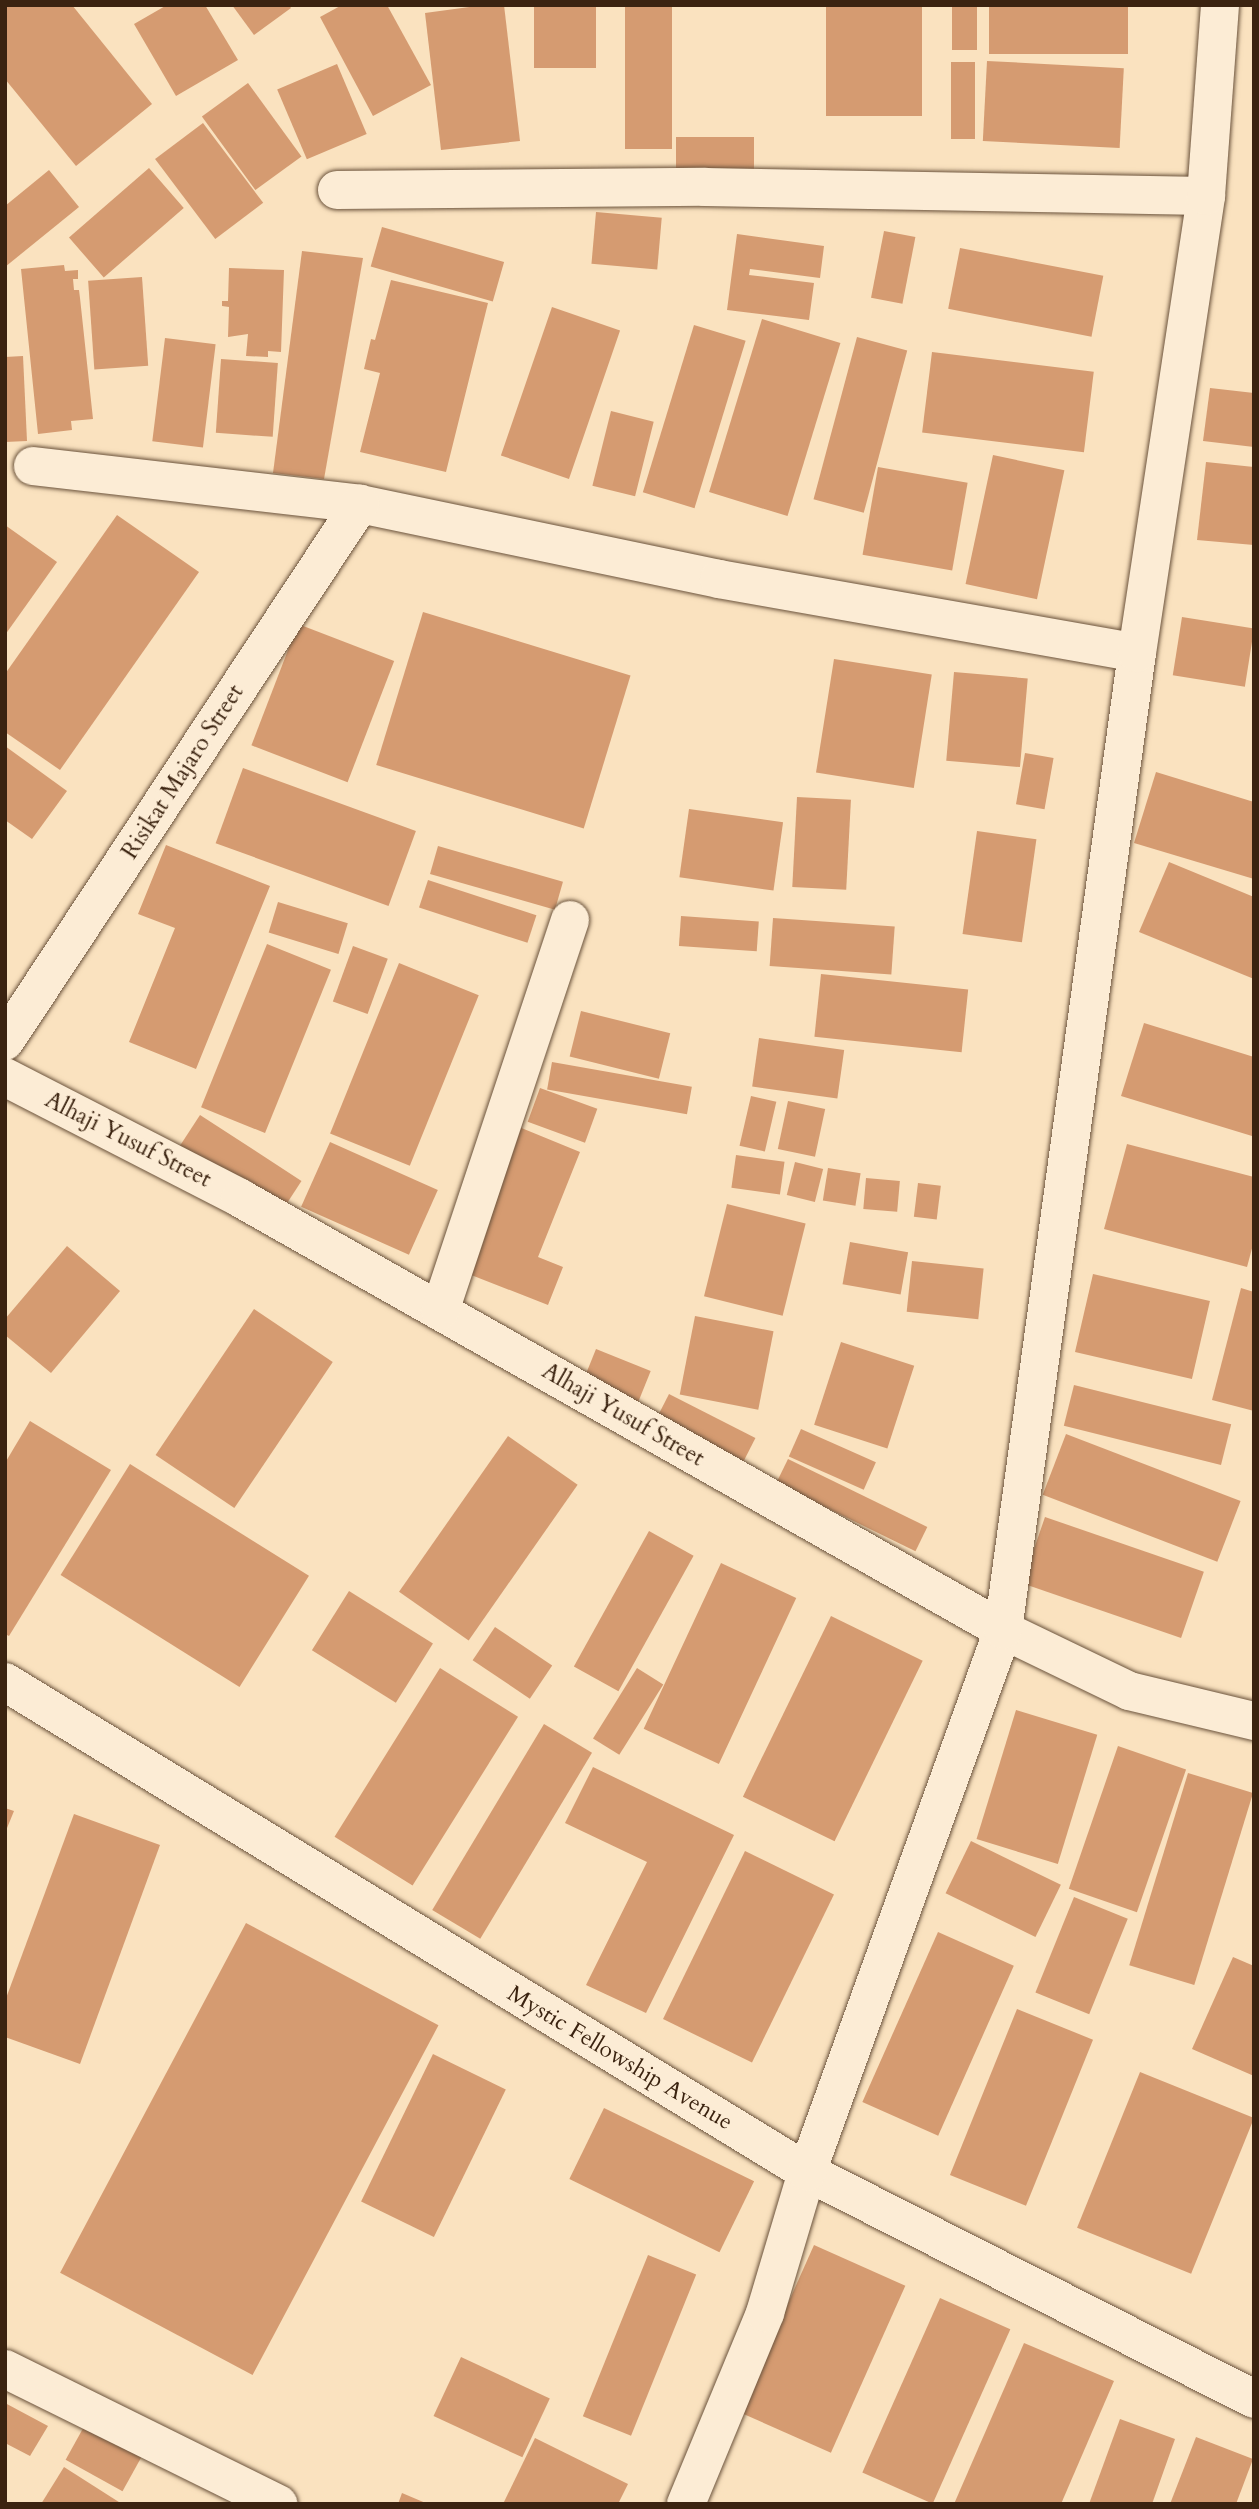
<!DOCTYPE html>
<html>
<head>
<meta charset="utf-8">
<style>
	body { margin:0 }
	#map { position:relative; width:1259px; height:2509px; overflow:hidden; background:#fae2bf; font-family:Cardo,serif }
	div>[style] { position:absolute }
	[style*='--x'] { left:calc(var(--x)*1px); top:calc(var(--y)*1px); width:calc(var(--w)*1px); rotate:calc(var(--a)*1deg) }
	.building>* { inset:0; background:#d59b71; transform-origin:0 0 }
	.roads { filter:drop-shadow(0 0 2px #6b533c) drop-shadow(0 0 2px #6b533c) }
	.street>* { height:38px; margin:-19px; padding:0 19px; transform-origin:19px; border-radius:19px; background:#fcecd5 }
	span { translate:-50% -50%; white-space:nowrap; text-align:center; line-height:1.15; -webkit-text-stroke:6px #fcecd5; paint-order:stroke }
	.street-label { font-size:23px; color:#3b2310 }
	.frame { position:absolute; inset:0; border:7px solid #3b2310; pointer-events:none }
</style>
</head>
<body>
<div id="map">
	<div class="building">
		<div style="clip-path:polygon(5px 5px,72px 5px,152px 104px,76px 166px,5px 79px)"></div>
		<div style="clip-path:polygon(167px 5px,205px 5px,238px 60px,176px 96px,134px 24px)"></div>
		<div style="clip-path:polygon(232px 5px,289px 5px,291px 8px,254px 35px)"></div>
		<div style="clip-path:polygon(342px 5px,387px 5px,431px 85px,373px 116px,320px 17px)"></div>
		<div style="clip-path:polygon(484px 5px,504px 5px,520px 141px,441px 150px,425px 13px)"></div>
		<div style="left:534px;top:5px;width:62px;height:63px"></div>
		<div style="left:625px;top:5px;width:47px;height:144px"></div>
		<div style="left:826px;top:5px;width:96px;height:111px"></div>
		<div style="left:952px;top:5px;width:25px;height:45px"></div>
		<div style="left:989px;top:5px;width:139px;height:49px"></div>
		<div style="left:987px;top:61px;width:137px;height:80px;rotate:3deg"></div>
		<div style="left:951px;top:62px;width:24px;height:77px"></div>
		<div style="left:337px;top:64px;width:76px;height:65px;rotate:67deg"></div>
		<div style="left:248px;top:83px;width:91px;height:57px;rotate:54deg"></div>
		<div style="left:203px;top:123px;width:100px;height:60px;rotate:53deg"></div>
		<div style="left:754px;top:137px;width:38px;height:78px;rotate:90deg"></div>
		<div style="left:149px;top:168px;width:53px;height:106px;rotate:49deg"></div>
		<div style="clip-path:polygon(49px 170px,79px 207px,5px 267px,5px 206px)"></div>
		<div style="left:596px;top:212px;width:66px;height:52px;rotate:5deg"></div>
		<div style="left:382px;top:227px;width:127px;height:41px;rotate:16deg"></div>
		<div style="left:884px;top:231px;width:32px;height:68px;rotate:11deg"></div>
		<div style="clip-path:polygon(737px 234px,824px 246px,820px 278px,750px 269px,749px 275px,814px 283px,809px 320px,727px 310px)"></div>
		<div style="left:960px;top:248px;width:146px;height:62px;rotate:11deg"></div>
		<div style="clip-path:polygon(302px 251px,363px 258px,324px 479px,273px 473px)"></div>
		<div style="clip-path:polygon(64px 265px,65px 271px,78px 270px,78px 279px,73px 279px,74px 290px,79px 290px,80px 298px,93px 419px,71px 421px,72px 430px,38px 434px,21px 269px)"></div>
		<div style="clip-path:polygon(229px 268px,284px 270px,281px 352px,268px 351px,268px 357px,246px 356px,248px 334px,228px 337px,229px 307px,222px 306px,222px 301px,228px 301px)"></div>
		<div style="left:142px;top:277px;width:89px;height:54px;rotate:86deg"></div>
		<div style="clip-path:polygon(391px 280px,488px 303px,446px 472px,360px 452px,380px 373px,364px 369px,371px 339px,375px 340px)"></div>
		<div style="left:552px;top:307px;width:72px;height:157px;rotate:19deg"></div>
		<div style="left:762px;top:319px;width:82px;height:181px;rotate:17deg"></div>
		<div style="left:694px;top:325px;width:54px;height:175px;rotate:17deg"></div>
		<div style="left:857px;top:337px;width:52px;height:168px;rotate:15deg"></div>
		<div style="left:165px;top:338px;width:51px;height:104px;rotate:7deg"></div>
		<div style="left:932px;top:352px;width:163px;height:81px;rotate:7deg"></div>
		<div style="clip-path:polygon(23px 356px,27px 441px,5px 442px,5px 357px)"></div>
		<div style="left:221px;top:359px;width:57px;height:74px;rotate:4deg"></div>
		<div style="clip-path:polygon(1210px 388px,1254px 393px,1254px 447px,1203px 441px)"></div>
		<div style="left:611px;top:411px;width:44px;height:77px;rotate:14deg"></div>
		<div style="left:993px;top:455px;width:73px;height:132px;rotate:12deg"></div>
		<div style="clip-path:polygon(1206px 462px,1254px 467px,1254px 545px,1197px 540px)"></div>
		<div style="left:878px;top:467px;width:91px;height:89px;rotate:10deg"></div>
		<div style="clip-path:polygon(117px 515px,199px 572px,60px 770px,5px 732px,5px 674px)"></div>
		<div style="clip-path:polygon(5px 525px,57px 562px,5px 635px)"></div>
		<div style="left:423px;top:612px;width:217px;height:160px;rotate:17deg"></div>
		<div style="left:1182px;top:617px;width:73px;height:59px;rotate:9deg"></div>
		<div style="left:298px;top:624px;width:103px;height:130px;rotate:21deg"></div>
		<div style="left:834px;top:659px;width:99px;height:115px;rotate:9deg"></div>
		<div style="left:954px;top:672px;width:74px;height:89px;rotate:5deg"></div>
		<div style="clip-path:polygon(5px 746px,67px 791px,32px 839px,5px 820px)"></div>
		<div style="left:1025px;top:753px;width:29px;height:52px;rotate:10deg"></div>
		<div style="left:243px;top:768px;width:184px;height:80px;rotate:20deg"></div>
		<div style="clip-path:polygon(1156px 772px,1254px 802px,1254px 879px,1134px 843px)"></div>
		<div style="left:797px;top:797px;width:54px;height:90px;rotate:3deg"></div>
		<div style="left:689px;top:809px;width:95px;height:69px;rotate:8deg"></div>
		<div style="left:977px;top:831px;width:60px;height:104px;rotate:8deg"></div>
		<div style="clip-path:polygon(166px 845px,270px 886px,196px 1069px,129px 1042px,175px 928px,138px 914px)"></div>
		<div style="left:438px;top:846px;width:130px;height:29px;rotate:16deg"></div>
		<div style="clip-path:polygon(1169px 862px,1254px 897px,1254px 979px,1139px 932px)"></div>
		<div style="left:428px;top:880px;width:114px;height:29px;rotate:18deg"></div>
		<div style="left:278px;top:902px;width:73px;height:32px;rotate:17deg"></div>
		<div style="left:681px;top:916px;width:78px;height:30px;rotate:4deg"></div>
		<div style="left:773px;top:918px;width:122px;height:48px;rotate:4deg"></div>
		<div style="left:267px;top:944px;width:69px;height:176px;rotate:22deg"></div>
		<div style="left:353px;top:946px;width:37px;height:59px;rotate:20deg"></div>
		<div style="left:399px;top:963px;width:86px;height:184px;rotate:22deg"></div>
		<div style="left:821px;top:974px;width:148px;height:63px;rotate:6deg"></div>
		<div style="left:581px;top:1011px;width:92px;height:47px;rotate:14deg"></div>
		<div style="clip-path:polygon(1144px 1023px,1254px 1057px,1252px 1136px,1121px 1096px)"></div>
		<div style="left:759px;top:1038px;width:86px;height:49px;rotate:8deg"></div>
		<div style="left:552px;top:1062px;width:142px;height:28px;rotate:10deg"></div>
		<div style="left:540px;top:1088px;width:61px;height:36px;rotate:20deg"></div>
		<div style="left:751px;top:1096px;width:26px;height:51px;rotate:13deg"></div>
		<div style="left:788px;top:1101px;width:38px;height:49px;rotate:12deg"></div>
		<div style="left:200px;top:1115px;width:121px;height:38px;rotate:33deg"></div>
		<div style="clip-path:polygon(519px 1127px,580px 1152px,538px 1257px,563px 1267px,548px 1305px,461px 1271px)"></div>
		<div style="left:330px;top:1142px;width:118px;height:71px;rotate:24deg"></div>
		<div style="clip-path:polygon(1127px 1144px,1254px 1177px,1254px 1241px,1247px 1267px,1104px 1229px)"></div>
		<div style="left:736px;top:1155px;width:49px;height:33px;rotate:8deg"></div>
		<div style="left:795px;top:1162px;width:29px;height:34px;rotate:14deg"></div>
		<div style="left:828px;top:1168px;width:33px;height:33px;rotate:9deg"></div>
		<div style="left:866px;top:1178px;width:34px;height:31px;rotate:5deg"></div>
		<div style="left:918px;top:1183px;width:23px;height:34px;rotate:7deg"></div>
		<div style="left:727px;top:1204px;width:81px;height:95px;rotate:14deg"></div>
		<div style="left:850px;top:1242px;width:59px;height:43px;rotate:10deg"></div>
		<div style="clip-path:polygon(67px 1246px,120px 1291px,51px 1373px,5px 1335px,5px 1319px)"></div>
		<div style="left:912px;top:1261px;width:72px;height:51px;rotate:6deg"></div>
		<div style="left:1093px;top:1274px;width:120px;height:80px;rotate:13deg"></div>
		<div style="clip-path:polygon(1241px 1288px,1254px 1292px,1254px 1411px,1212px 1400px)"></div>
		<div style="left:254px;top:1309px;width:95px;height:176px;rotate:34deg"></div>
		<div style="left:695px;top:1316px;width:80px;height:80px;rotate:11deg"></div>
		<div style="left:841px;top:1342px;width:77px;height:87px;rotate:18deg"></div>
		<div style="left:596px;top:1349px;width:59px;height:36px;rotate:22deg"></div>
		<div style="left:1074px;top:1385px;width:162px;height:42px;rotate:14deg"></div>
		<div style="left:669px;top:1394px;width:97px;height:30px;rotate:27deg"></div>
		<div style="clip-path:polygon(30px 1421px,111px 1470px,9px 1636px,5px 1634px,5px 1463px)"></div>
		<div style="left:801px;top:1429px;width:82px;height:30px;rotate:24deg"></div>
		<div style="left:1066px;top:1434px;width:187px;height:65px;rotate:21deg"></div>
		<div style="left:508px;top:1436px;width:85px;height:190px;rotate:35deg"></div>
		<div style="left:788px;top:1459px;width:155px;height:27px;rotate:26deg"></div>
		<div style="left:130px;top:1464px;width:211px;height:131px;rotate:32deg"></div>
		<div style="left:1045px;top:1517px;width:168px;height:70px;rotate:19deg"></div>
		<div style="left:649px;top:1531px;width:51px;height:155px;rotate:29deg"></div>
		<div style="left:721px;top:1563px;width:83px;height:183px;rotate:25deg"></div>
		<div style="left:349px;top:1591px;width:99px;height:70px;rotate:32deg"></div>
		<div style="left:831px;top:1616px;width:102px;height:201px;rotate:26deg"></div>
		<div style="left:495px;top:1627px;width:69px;height:40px;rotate:34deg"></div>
		<div style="left:440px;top:1668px;width:92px;height:199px;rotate:32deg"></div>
		<div style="left:637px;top:1668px;width:31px;height:83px;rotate:32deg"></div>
		<div style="left:1016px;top:1710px;width:85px;height:135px;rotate:17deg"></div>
		<div style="left:544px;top:1724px;width:56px;height:217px;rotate:31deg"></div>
		<div style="left:1118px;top:1746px;width:72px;height:151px;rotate:19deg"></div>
		<div style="clip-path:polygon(593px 1767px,734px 1835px,646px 2013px,586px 1985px,647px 1862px,565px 1823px)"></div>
		<div style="left:1188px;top:1773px;width:68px;height:201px;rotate:17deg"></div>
		<div style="clip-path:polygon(5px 1808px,14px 1811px,5px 1833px)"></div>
		<div style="clip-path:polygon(74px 1814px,160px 1845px,80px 2064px,5px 2037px,5px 2001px)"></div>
		<div style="left:971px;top:1841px;width:100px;height:58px;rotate:26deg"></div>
		<div style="left:745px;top:1851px;width:99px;height:187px;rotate:26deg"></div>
		<div style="left:1074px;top:1897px;width:58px;height:103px;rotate:22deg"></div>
		<div style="left:246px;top:1923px;width:218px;height:396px;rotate:28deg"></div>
		<div style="left:938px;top:1932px;width:83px;height:186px;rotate:24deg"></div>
		<div style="clip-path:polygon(1233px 1957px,1254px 1966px,1254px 2076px,1192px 2049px)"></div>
		<div style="left:1017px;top:2009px;width:82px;height:179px;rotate:22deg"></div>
		<div style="left:433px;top:2054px;width:81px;height:164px;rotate:26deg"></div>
		<div style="left:1140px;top:2072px;width:123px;height:168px;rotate:22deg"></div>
		<div style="left:604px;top:2108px;width:167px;height:79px;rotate:26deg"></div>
		<div style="left:814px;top:2245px;width:100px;height:183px;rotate:24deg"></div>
		<div style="left:648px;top:2255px;width:52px;height:174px;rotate:22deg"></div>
		<div style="left:940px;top:2298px;width:77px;height:191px;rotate:24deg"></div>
		<div style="clip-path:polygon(1024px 2343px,1114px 2381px,1061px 2504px,954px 2504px)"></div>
		<div style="left:461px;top:2357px;width:98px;height:65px;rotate:25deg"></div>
		<div style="clip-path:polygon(5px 2403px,48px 2426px,30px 2456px,5px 2443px)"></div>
		<div style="clip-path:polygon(1120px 2419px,1175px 2439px,1152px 2504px,1089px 2504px)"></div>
		<div style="left:86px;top:2423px;width:65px;height:42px;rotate:29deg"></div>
		<div style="clip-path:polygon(1196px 2437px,1253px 2459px,1236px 2504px,1170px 2504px)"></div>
		<div style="clip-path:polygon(535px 2438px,628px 2484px,618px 2504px,503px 2504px)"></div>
		<div style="clip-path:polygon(64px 2467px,122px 2504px,41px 2504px)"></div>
		<div style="clip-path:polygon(402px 2493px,428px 2504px,398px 2504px)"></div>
	</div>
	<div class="roads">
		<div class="street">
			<div style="--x:337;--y:190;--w:368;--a:-0.5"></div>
			<div style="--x:705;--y:187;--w:501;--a:1.03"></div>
			<div style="--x:33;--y:466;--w:329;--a:6.6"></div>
			<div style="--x:360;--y:504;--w:367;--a:11.8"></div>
			<div style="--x:719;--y:579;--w:424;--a:10"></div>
			<div style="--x:5;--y:1041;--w:644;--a:-56.53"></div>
			<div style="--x:5;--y:1077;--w:264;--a:27.2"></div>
			<div style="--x:240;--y:1198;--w:877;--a:29.52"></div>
			<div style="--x:1003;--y:1630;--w:140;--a:25.8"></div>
			<div style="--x:1129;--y:1691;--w:129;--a:13.5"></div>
			<div style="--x:440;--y:1311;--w:412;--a:-71.6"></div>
			<div style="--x:5;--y:1682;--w:940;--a:31.42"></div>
			<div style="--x:807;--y:2172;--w:501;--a:26.92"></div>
			<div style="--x:5;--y:2369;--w:305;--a:26.3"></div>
			<div style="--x:686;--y:2504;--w:207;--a:-67.5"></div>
			<div style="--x:765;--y:2313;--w:147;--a:-73.4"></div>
			<div style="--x:807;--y:2172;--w:576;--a:-70.12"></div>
			<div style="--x:1003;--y:1630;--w:986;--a:-82.19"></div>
			<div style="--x:1137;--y:653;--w:462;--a:-81.4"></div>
			<div style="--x:1206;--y:196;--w:192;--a:-85.8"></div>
		</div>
	</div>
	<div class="street-label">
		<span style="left:183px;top:772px;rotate:-57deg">Risikat Majaro Street</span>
		<span style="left:128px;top:1140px;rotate:27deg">Alhaji Yusuf Street</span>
		<span style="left:623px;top:1415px;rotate:30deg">Alhaji Yusuf Street</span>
		<span style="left:620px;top:2058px;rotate:31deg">Mystic Fellowship Avenue</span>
	</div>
	<div class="frame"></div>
</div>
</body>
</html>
